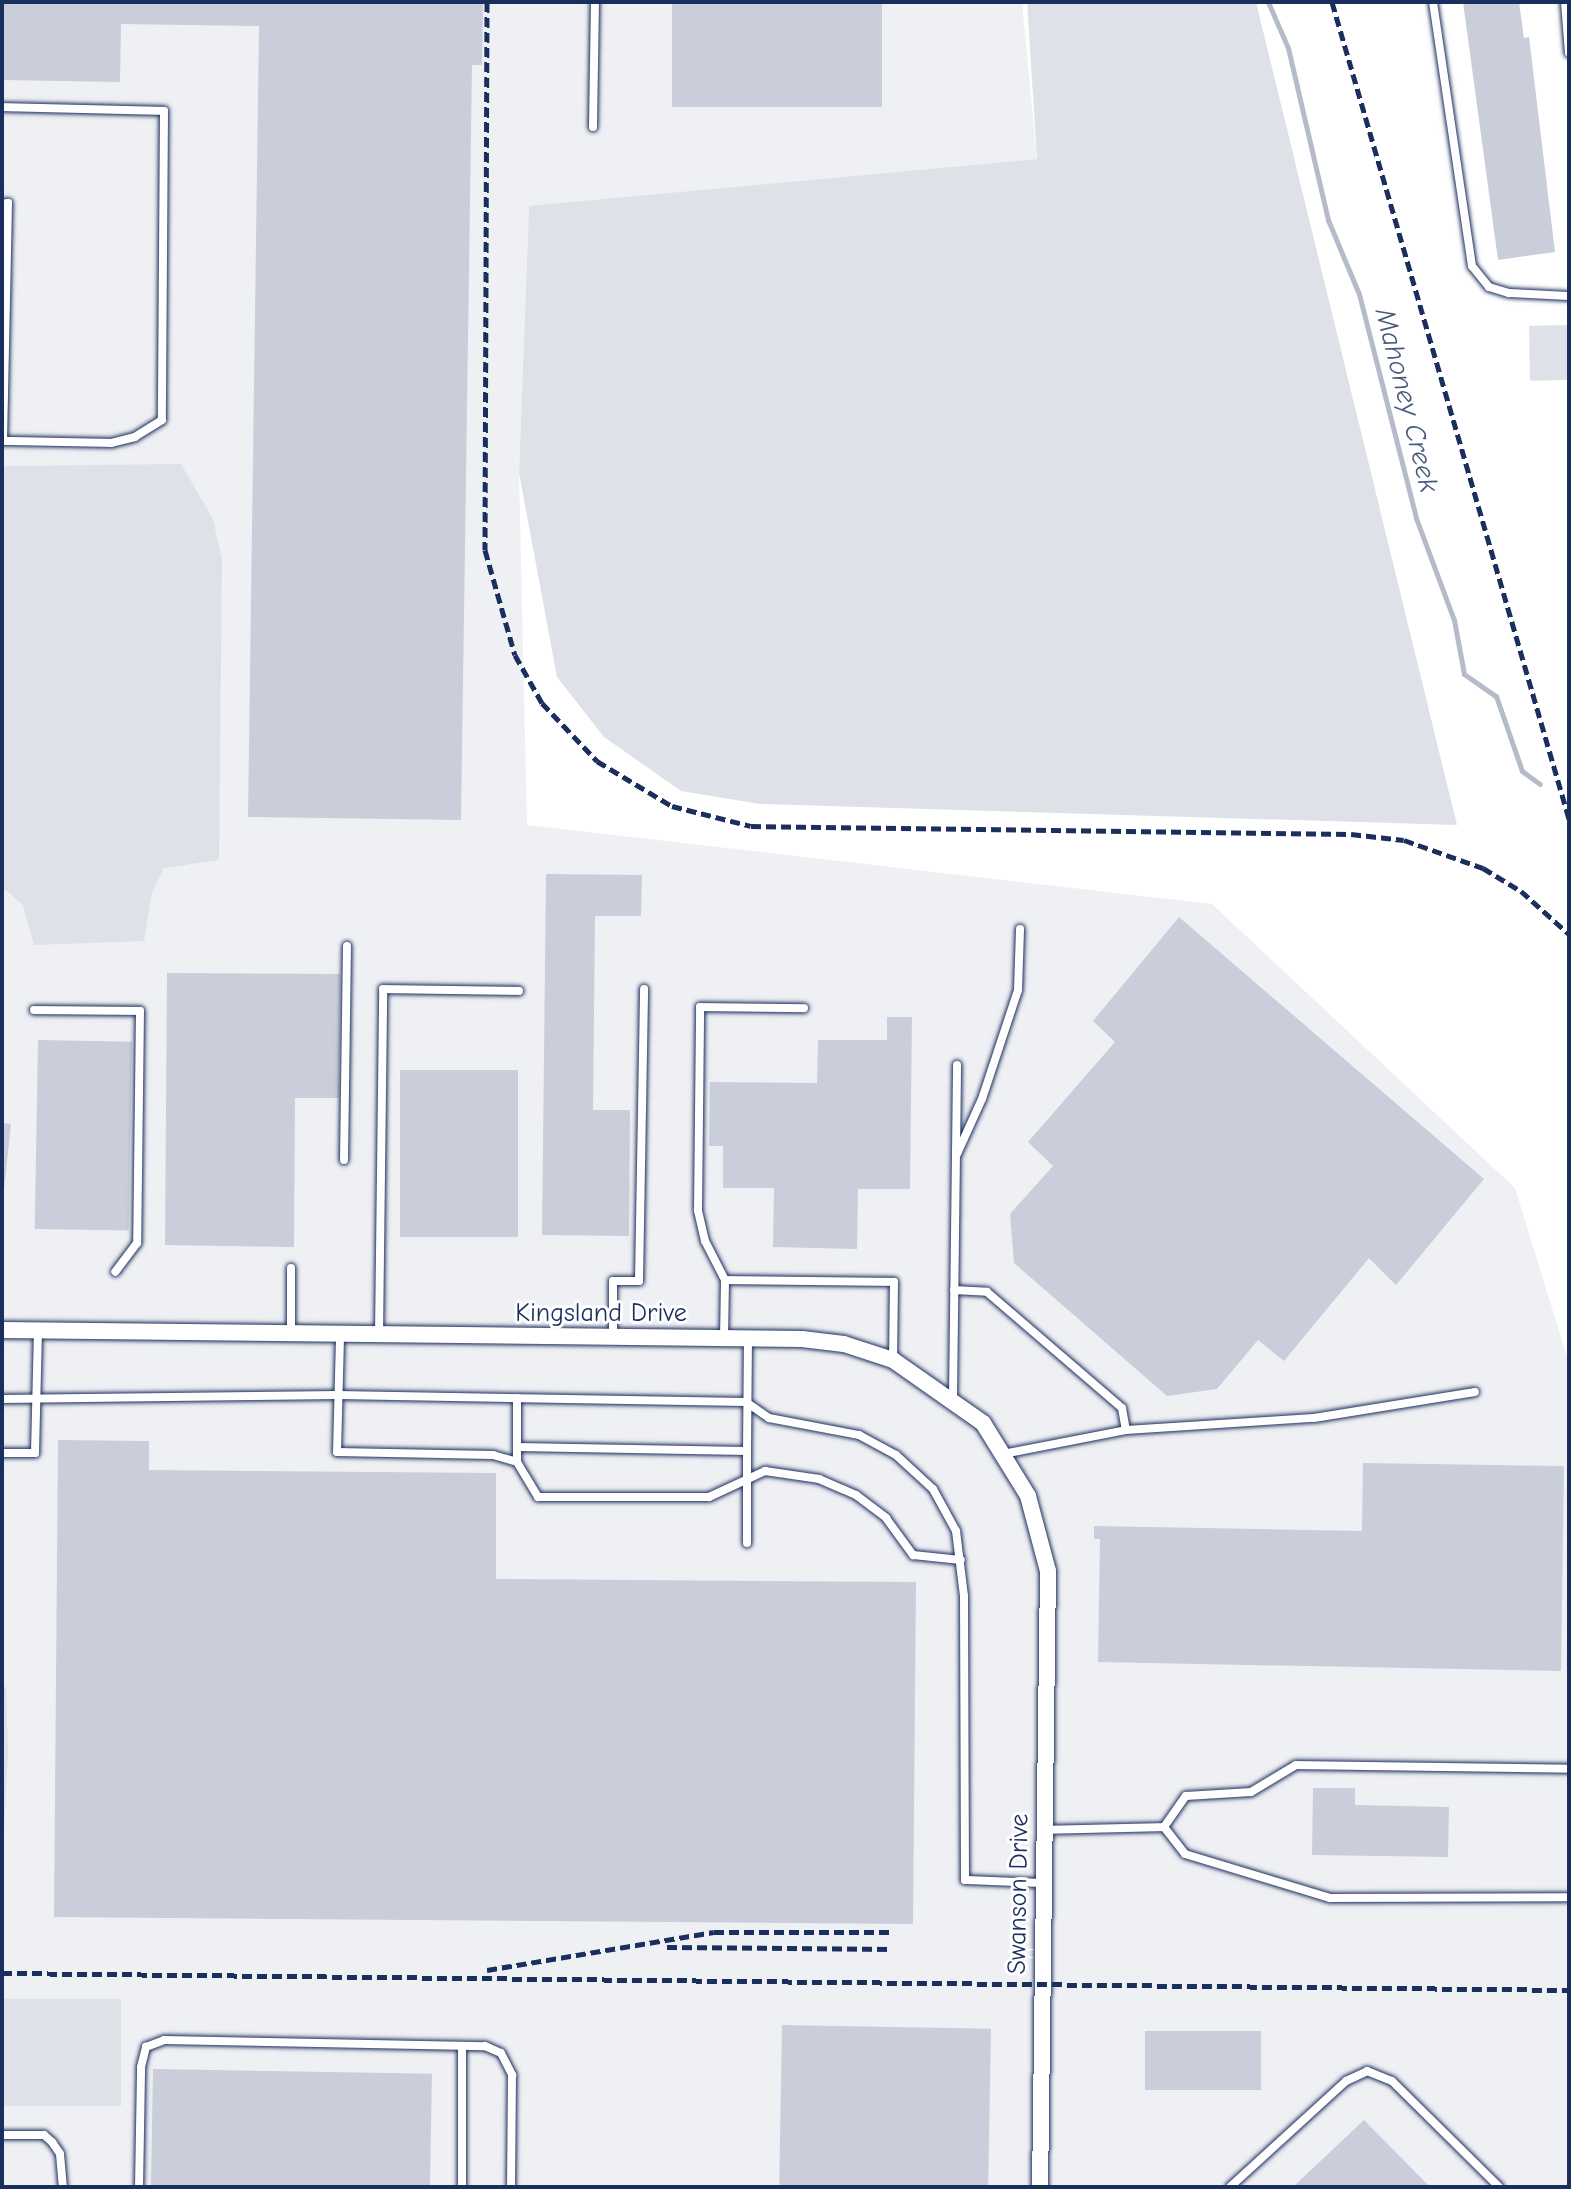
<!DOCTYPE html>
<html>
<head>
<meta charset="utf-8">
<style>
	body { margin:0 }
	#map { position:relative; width:1571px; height:2189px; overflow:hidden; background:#fff; font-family:"Comic Neue",sans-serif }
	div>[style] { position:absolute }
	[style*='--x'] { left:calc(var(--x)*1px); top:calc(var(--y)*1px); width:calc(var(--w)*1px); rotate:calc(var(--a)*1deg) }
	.built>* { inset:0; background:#eff0f4 }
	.green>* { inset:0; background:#dee1e7; transform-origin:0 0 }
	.stream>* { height:5px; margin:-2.5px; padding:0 2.5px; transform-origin:2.5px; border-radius:2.5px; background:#b5bbca }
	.building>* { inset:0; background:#caceda; transform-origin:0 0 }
	.roads { filter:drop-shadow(0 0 2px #1b2f5e) drop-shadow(0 0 2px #1b2f5e) }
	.lane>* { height:8px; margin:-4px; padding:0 4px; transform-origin:4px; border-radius:4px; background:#fff }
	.street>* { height:16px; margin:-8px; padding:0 8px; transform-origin:8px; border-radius:8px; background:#fff }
	.rail>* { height:5px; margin-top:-2.5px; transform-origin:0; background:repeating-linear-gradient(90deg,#1b2f5e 0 10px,transparent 0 15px) }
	span { translate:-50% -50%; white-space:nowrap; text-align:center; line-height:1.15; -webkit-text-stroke:6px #fff; paint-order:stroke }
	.street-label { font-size:26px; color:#1b2f5e }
	.water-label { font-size:28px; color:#49597e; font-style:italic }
	.frame { position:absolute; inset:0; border:4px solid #1b2f5e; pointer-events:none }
</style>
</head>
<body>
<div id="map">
	<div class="built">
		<div style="clip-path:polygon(2px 2px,1022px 2px,1037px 159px,529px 207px,519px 473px,527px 825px,1212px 904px,1515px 1188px,1569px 1363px,1569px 2187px,2px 2187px)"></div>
	</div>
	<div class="green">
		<div style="clip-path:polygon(1027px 2px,1256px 2px,1457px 825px,760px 804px,681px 791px,604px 737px,557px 677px,519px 473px,529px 206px,1037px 159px)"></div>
		<div style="left:1568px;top:325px;width:55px;height:39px;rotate:89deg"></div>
		<div style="clip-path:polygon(181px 464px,213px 519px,222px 561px,219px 860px,164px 868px,152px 893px,144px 941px,34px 945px,23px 905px,2px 887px,2px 466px)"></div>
		<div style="clip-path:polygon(2px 1686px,6px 1687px,8px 1751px,2px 1868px)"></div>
		<div style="left:2px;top:1999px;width:119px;height:107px"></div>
	</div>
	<div class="stream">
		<div style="--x:1268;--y:2;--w:50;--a:66.5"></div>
		<div style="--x:1288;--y:48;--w:177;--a:76.9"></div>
		<div style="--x:1328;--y:220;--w:80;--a:67.3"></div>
		<div style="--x:1359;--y:294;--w:231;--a:75.7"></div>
		<div style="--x:1416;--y:518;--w:109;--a:69.6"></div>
		<div style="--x:1454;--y:620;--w:55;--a:79.5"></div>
		<div style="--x:1464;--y:674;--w:39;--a:35"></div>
		<div style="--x:1496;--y:696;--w:79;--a:70.9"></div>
		<div style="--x:1522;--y:771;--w:22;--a:36"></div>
	</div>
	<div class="building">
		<div style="clip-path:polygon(2px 2px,483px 2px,482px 65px,472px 65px,461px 820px,248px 817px,259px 26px,121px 24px,120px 82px,2px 80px)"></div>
		<div style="left:672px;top:2px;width:210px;height:105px"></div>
		<div style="clip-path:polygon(1463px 2px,1519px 2px,1524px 38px,1529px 37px,1555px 252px,1498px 260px)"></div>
		<div style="clip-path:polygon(546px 874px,642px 875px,641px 916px,595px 916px,593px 1110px,630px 1110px,629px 1236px,542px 1235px)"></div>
		<div style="clip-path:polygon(1179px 917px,1484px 1179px,1396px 1285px,1369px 1258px,1284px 1361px,1258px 1340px,1217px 1389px,1167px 1396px,1014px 1263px,1010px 1214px,1053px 1166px,1028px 1142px,1115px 1042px,1093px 1021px)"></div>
		<div style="clip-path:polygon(167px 973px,340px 974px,339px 1098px,295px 1098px,294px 1247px,165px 1245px)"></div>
		<div style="clip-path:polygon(887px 1017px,912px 1017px,910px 1189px,858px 1189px,857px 1249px,773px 1247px,774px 1188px,723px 1188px,723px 1146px,709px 1146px,710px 1082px,817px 1083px,818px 1040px,887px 1040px)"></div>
		<div style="left:38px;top:1040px;width:94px;height:189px;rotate:1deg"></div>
		<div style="left:400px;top:1070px;width:118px;height:167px"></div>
		<div style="left:2px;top:1123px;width:9px;height:104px;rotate:6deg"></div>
		<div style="clip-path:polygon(58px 1440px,149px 1441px,149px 1470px,496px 1473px,496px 1579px,916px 1582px,913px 1924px,54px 1917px)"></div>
		<div style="clip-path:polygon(1363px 1463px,1564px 1466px,1561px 1671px,1098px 1662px,1100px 1539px,1094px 1539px,1094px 1526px,1362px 1531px)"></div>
		<div style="clip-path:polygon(1313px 1788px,1355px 1788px,1355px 1805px,1449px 1807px,1448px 1857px,1312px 1855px)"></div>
		<div style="left:782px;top:2025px;width:209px;height:162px;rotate:1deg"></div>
		<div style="left:1145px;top:2031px;width:116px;height:59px"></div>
		<div style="left:153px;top:2069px;width:279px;height:118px;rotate:1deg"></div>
		<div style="clip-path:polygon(1364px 2120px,1430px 2187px,1293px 2187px)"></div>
	</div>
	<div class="roads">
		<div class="lane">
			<div style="--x:1433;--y:2;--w:267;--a:81.6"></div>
			<div style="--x:1472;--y:266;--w:27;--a:51"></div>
			<div style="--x:1489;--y:287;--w:21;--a:17"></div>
			<div style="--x:1509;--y:293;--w:60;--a:2.9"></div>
			<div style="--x:1565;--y:2;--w:51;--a:85.5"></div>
			<div style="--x:2;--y:107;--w:162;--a:1.4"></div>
			<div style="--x:164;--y:111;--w:309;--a:90.4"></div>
			<div style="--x:162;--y:420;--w:32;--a:148"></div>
			<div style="--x:135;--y:437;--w:25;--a:166"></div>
			<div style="--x:111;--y:443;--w:109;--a:-178.9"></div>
			<div style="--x:593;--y:127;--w:125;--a:-89.1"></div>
			<div style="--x:2;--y:204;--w:6;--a:-9"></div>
			<div style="--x:8;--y:203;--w:238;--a:91.2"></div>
			<div style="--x:34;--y:1010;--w:106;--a:0.5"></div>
			<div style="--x:140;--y:1011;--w:232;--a:90.7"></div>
			<div style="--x:137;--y:1243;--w:36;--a:127"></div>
			<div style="--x:957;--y:1154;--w:60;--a:-65.6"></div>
			<div style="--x:982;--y:1099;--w:115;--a:-71.7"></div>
			<div style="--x:1018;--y:990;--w:61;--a:-88.1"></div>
			<div style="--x:344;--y:1160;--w:214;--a:-89.2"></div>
			<div style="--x:291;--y:1268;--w:66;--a:90"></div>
			<div style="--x:725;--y:1280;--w:44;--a:-117.1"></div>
			<div style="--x:705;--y:1241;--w:32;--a:-103"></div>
			<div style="--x:698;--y:1210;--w:203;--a:-89.4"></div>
			<div style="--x:700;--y:1007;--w:104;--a:0.6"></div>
			<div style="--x:954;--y:1290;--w:33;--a:3"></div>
			<div style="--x:987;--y:1292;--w:178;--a:40.7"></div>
			<div style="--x:1122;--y:1408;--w:22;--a:80"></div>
			<div style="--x:379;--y:1335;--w:346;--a:-89.3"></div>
			<div style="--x:383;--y:989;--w:136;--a:0.8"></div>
			<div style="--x:340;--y:1338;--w:114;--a:91.5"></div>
			<div style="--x:337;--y:1452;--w:156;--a:1.1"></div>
			<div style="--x:493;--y:1455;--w:25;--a:16"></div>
			<div style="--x:517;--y:1462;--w:41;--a:59"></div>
			<div style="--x:538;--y:1497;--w:171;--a:0"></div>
			<div style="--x:709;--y:1497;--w:62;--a:-24.9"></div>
			<div style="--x:765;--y:1471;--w:55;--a:8.4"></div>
			<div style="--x:819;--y:1479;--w:40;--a:23.4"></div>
			<div style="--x:856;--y:1495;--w:38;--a:37"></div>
			<div style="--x:886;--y:1518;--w:46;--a:53.9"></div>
			<div style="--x:913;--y:1555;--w:48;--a:5.9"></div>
			<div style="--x:613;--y:1338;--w:57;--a:-90"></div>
			<div style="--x:613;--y:1281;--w:26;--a:0"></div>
			<div style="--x:639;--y:1281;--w:292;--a:-89"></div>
			<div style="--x:724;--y:1338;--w:58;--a:-89"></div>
			<div style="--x:725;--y:1280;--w:169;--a:0.7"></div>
			<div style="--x:894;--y:1282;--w:78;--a:90.7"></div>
			<div style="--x:953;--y:1398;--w:333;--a:-89.3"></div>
			<div style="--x:2;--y:1399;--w:336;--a:-0.7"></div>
			<div style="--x:338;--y:1395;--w:408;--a:1"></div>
			<div style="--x:746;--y:1402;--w:28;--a:35"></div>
			<div style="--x:769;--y:1418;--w:92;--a:10.7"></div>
			<div style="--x:859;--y:1435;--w:42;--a:28.4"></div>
			<div style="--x:896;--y:1455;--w:50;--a:42.6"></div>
			<div style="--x:933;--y:1489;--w:48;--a:61.3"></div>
			<div style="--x:956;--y:1531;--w:65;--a:83"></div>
			<div style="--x:964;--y:1596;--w:284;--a:89.8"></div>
			<div style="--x:965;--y:1880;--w:78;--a:2.2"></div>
			<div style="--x:517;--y:1447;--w:230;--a:1"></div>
			<div style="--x:747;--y:1451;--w:112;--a:-89.5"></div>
			<div style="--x:2;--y:1453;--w:33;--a:0"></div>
			<div style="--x:35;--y:1453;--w:122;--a:-88.6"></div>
			<div style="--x:1003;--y:1454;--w:125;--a:-11"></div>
			<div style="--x:1126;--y:1430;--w:188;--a:-3.7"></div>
			<div style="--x:1314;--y:1418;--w:163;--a:-9.2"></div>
			<div style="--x:517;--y:1462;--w:64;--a:-90"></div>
			<div style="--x:747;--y:1543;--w:92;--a:-90"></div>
			<div style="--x:1164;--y:1827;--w:38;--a:-55"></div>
			<div style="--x:1186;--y:1796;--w:65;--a:-3.5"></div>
			<div style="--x:1251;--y:1792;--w:52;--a:-31"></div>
			<div style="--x:1296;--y:1765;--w:273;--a:0.8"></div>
			<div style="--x:1164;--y:1827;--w:34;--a:52"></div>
			<div style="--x:1185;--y:1854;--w:152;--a:16.9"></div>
			<div style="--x:1330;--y:1898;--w:239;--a:-0.2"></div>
			<div style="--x:1044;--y:1830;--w:120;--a:-1.4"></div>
			<div style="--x:2;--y:2135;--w:42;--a:0"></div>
			<div style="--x:44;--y:2135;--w:11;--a:41"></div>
			<div style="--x:52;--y:2142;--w:14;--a:56"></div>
			<div style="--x:60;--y:2154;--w:33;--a:85"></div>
			<div style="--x:139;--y:2187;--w:120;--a:-89"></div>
			<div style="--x:141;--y:2067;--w:21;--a:-76"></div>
			<div style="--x:146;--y:2047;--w:19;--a:-21"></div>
			<div style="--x:164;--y:2040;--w:321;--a:1.1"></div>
			<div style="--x:485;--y:2046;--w:17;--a:24"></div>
			<div style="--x:501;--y:2053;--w:25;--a:63"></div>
			<div style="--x:512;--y:2075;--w:112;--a:90.5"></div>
			<div style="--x:462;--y:2187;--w:141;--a:-90"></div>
			<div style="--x:1230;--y:2187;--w:157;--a:-42.4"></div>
			<div style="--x:1346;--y:2081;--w:23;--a:-25"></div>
			<div style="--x:1367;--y:2071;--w:27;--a:22"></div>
			<div style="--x:1392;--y:2081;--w:151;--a:44.7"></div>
		</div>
		<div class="street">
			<div style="--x:2;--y:1330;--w:800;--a:0.64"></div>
			<div style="--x:802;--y:1339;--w:42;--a:6.8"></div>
			<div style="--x:844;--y:1344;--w:52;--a:18.1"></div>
			<div style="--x:893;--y:1360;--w:110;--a:35"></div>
			<div style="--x:983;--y:1423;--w:86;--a:58.3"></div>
			<div style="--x:1028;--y:1496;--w:78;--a:75.1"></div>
			<div style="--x:1048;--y:1571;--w:616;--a:90.74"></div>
		</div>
	</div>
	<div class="rail">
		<div style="--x:487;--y:2;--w:548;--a:90.21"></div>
		<div style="--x:485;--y:550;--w:109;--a:74.1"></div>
		<div style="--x:515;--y:655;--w:55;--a:60.6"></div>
		<div style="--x:542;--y:703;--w:80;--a:46.5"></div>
		<div style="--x:597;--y:761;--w:87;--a:31"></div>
		<div style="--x:672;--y:806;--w:81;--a:14.2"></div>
		<div style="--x:751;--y:826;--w:600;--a:0.76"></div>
		<div style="--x:1351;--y:834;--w:53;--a:6.5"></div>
		<div style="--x:1404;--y:840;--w:84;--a:19.5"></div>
		<div style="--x:1483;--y:868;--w:44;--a:31.2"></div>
		<div style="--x:1521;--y:891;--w:64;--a:41.9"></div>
		<div style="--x:1332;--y:2;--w:851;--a:73.82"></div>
		<div style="--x:667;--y:1947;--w:225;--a:0.5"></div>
		<div style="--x:487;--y:1970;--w:230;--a:-9.5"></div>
		<div style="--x:714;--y:1932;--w:178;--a:0"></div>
		<div style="--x:2;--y:1973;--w:1567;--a:0.62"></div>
	</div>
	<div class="street-label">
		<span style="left:601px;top:1314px">Kingsland Drive</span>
		<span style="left:1019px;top:1894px;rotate:-89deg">Swanson Drive</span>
	</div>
	<div class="water-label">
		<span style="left:1407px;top:400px;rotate:76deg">Mahoney Creek</span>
	</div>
	<div class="frame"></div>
</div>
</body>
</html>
